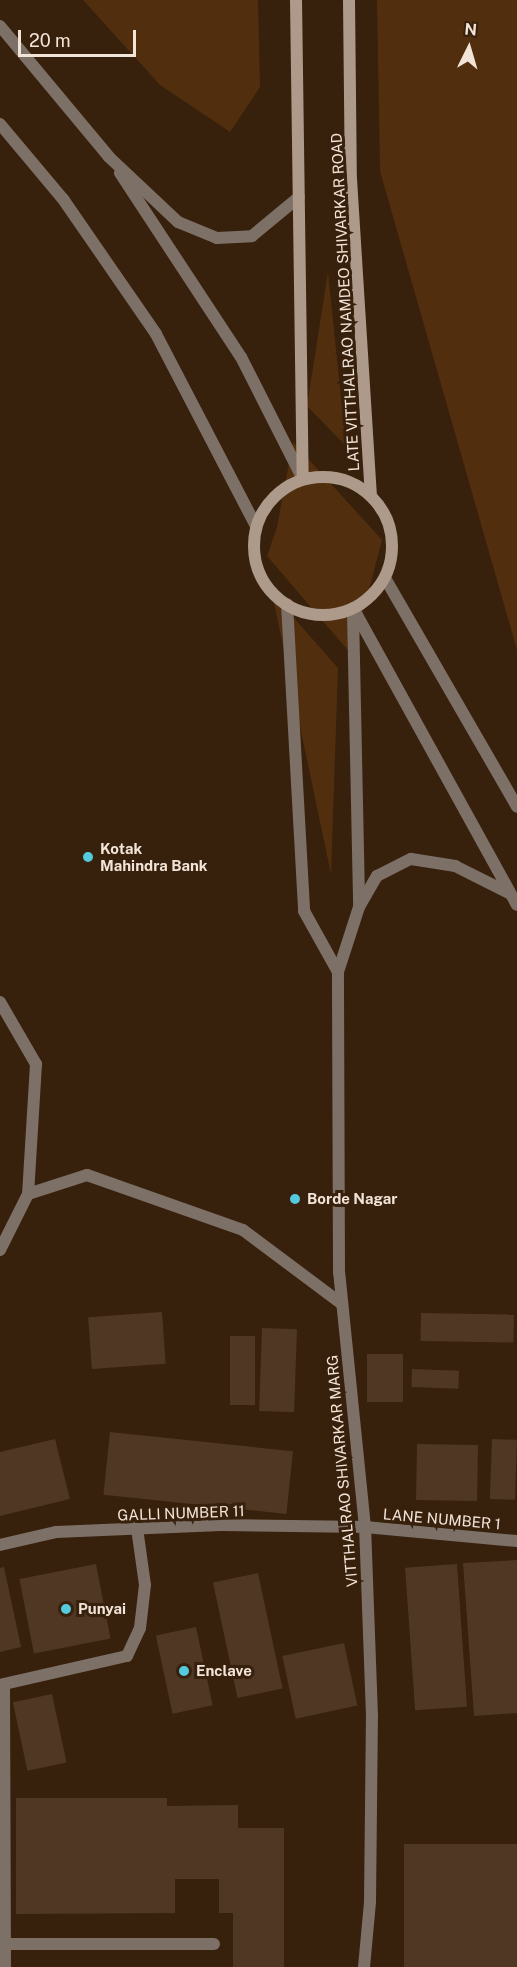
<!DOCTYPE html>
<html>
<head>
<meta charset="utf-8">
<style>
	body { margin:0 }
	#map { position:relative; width:517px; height:1967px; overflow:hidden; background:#37200c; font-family:"Public Sans",sans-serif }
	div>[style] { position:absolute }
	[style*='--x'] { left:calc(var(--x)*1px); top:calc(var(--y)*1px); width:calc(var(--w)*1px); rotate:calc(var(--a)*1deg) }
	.green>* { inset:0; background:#512f0e }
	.building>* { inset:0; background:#503723; transform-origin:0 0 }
	.minor>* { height:12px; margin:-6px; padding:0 6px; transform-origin:6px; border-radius:6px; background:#7d7067 }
	.tertiary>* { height:12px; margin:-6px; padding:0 6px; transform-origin:6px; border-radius:6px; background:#7d7067 }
	.secondary>* { height:12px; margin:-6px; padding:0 6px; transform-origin:6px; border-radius:6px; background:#ae9a8b }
	.secondary>.ring { margin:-6px; padding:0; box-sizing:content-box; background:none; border:12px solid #ae9a8b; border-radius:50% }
	.dots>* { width:16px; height:16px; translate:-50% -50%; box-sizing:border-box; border:3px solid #37200c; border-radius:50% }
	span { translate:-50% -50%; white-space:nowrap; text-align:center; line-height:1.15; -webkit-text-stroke:6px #37200c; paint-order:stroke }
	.street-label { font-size:15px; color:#f3e4d8 }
	.poi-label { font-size:15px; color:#f3e4d8; font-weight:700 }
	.left { translate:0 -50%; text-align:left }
	.north { position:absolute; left:439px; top:18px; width:60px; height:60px; -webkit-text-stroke:4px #37200c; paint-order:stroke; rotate:5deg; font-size:16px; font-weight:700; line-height:24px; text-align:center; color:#f3e4d8 }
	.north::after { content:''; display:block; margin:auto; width:21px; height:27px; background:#f3e4d8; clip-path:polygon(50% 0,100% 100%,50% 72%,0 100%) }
	.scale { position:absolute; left:18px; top:30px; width:118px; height:27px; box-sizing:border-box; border:3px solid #f3e4d8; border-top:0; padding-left:8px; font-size:18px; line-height:21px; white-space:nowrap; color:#f3e4d8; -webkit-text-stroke:4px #37200c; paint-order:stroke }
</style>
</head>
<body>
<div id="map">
	<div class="green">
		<div style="clip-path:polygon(83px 0,258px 0,260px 87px,230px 132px,160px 85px)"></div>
		<div style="clip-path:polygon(377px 0,517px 0,517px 650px,380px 171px)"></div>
		<div style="clip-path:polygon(328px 272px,346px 446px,307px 406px)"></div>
		<div style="clip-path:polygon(293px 442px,382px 540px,352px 655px,267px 556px,277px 527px)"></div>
		<div style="clip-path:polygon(272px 593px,338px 668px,331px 874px)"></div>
	</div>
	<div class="building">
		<div style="left:162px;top:1312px;width:52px;height:74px;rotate:86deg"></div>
		<div style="left:421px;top:1313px;width:93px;height:28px;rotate:1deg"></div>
		<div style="left:262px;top:1328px;width:35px;height:83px;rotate:2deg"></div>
		<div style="left:230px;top:1336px;width:25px;height:69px"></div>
		<div style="left:367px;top:1354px;width:36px;height:48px"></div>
		<div style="left:412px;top:1369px;width:47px;height:18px;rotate:2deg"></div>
		<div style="left:110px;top:1432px;width:184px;height:63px;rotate:6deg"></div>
		<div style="clip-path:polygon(55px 1439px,70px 1499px,0 1516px,0 1452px)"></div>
		<div style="left:492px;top:1439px;width:25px;height:60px;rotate:2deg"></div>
		<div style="left:417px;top:1444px;width:61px;height:56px;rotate:1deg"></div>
		<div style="clip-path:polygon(517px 1560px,517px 1713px,474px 1716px,463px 1563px)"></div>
		<div style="left:96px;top:1564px;width:76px;height:78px;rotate:79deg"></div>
		<div style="left:457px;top:1564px;width:143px;height:52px;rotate:86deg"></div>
		<div style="clip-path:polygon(4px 1567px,21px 1647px,0 1652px,0 1568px)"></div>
		<div style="left:258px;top:1573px;width:118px;height:46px;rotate:78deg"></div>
		<div style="left:196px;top:1627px;width:80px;height:41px;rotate:78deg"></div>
		<div style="left:344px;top:1643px;width:64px;height:63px;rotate:78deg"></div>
		<div style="left:52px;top:1694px;width:70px;height:40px;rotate:78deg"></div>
		<div style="clip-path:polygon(16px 1798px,167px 1798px,167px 1806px,238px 1805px,238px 1828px,284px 1828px,284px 1967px,233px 1967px,233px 1913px,219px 1913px,219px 1879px,175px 1879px,175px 1913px,16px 1914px)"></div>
		<div style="left:404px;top:1844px;width:113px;height:123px"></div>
	</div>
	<div class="minor">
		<div style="--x:0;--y:1002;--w:72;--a:59.9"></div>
		<div style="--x:36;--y:1064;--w:130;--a:93.5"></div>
		<div style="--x:0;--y:1250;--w:63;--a:-63.4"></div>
		<div style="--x:28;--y:1194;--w:62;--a:-17.9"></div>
		<div style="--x:87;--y:1175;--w:165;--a:19.4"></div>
		<div style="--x:243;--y:1230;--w:124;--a:36.8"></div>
		<div style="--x:0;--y:1545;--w:57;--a:-13.1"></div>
		<div style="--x:56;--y:1532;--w:165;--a:-2.4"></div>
		<div style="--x:221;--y:1525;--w:144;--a:0.8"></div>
		<div style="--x:365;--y:1527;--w:153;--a:5.3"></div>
		<div style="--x:0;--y:1685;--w:130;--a:-12.9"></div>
		<div style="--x:127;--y:1656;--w:31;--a:-65"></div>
		<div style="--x:140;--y:1628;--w:43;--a:-83.4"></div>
		<div style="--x:145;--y:1585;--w:58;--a:-98"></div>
		<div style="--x:4;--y:1685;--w:282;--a:89.8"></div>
		<div style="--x:5;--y:1944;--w:209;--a:0"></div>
	</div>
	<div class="tertiary">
		<div style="--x:0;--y:26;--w:170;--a:50.2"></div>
		<div style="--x:109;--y:157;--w:95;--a:43.3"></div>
		<div style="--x:178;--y:222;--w:42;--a:22.3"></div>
		<div style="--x:217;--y:238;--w:35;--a:-3"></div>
		<div style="--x:252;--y:236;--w:61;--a:-39.7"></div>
		<div style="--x:0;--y:124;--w:98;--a:50"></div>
		<div style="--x:63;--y:199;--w:164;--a:55.4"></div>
		<div style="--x:156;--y:334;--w:216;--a:62.5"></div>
		<div style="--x:120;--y:173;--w:220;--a:56.7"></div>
		<div style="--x:241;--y:357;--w:137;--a:63.1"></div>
		<div style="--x:385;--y:578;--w:264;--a:60"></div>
		<div style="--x:287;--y:604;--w:307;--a:86.8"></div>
		<div style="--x:304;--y:911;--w:70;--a:60.9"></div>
		<div style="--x:353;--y:608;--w:339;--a:61.1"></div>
		<div style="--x:353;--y:612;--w:295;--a:88.8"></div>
		<div style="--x:364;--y:1967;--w:65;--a:-84.7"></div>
		<div style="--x:370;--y:1902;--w:186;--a:-89.4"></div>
		<div style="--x:372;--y:1716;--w:189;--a:-92.1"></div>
		<div style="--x:365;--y:1527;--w:255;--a:-95.8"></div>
		<div style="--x:339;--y:1273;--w:301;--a:-90.2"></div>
		<div style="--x:338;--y:972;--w:68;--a:-72.1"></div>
		<div style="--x:359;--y:907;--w:36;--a:-60"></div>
		<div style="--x:377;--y:876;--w:38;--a:-27"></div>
		<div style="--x:411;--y:859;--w:45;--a:9"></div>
		<div style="--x:455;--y:866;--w:60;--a:26.6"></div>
	</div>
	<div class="secondary">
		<div style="--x:296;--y:0;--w:479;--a:89.2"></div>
		<div style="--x:349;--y:0;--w:179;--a:89.4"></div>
		<div style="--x:351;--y:179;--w:316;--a:86.4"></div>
		<div class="ring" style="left:254px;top:477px;width:126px;height:126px"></div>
	</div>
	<div class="dots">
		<div style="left:88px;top:857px;background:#54cade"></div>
		<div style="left:295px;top:1199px;background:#54cade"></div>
		<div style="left:66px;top:1609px;background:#54cade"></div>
		<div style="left:184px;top:1671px;background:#54cade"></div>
	</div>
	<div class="street-label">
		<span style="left:345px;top:302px;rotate:-93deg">LATE VITTHALRAO NAMDEO SHIVARKAR ROAD</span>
		<span style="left:342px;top:1471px;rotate:-95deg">VITTHALRAO SHIVARKAR MARG</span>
		<span style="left:181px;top:1513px;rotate:-2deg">GALLI NUMBER 11</span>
		<span style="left:442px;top:1519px;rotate:5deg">LANE NUMBER 1</span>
	</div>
	<div class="poi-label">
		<span class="left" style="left:100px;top:857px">Kotak<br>Mahindra Bank</span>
		<span class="left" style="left:307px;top:1199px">Borde Nagar</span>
		<span class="left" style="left:78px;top:1609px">Punyai</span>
		<span class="left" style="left:196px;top:1671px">Enclave</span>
	</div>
	<div class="north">N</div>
	<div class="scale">20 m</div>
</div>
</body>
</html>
